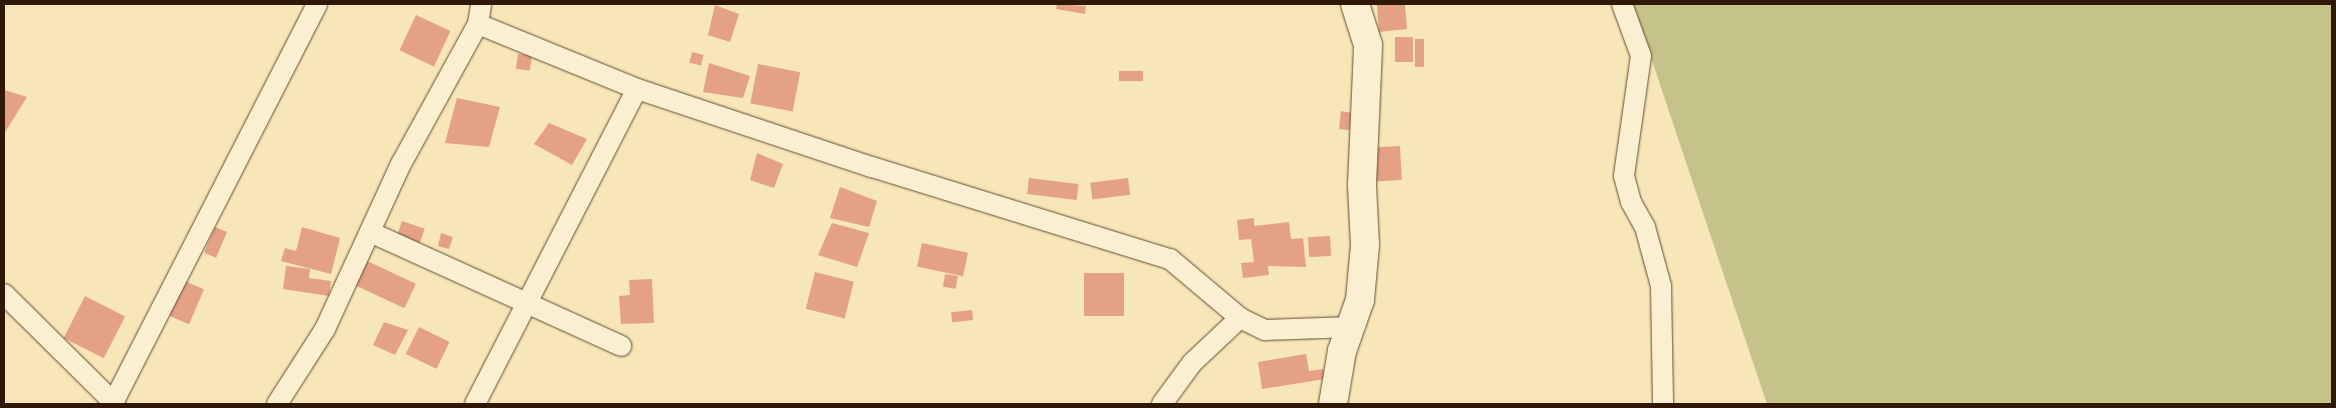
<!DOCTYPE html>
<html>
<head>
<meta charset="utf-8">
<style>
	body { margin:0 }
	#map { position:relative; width:2336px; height:408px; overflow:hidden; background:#f7e6b7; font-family:"IM FELL English",serif }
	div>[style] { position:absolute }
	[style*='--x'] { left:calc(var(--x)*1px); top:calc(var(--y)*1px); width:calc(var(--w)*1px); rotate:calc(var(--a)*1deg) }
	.green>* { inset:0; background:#c5c389 }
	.building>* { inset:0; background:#e4a185; transform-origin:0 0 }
	.roads { filter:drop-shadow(0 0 1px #614c32) drop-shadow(0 0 1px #614c32) }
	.street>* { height:20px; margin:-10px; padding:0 10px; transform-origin:10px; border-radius:10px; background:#faefd0 }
	.secondary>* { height:28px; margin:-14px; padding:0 14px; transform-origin:14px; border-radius:14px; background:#faefd0 }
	span { translate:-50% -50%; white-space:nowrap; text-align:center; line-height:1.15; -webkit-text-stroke:4px #faefd0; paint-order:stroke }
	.frame { position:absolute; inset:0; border:5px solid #2f1806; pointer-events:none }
</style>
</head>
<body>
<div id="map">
	<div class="green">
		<div style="clip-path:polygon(1633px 4px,2332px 4px,2332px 404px,1767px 404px)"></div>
	</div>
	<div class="building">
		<div style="clip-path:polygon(1057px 4px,1086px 6px,1085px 14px,1056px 9px)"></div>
		<div style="clip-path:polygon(1387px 4px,1405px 4px,1407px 29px,1379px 32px,1377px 5px)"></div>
		<div style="clip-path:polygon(715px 5px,739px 14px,730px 42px,708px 35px)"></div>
		<div style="left:416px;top:15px;width:38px;height:39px;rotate:25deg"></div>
		<div style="left:1395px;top:37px;width:18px;height:25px"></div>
		<div style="left:1415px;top:39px;width:9px;height:28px"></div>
		<div style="left:692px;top:52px;width:12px;height:11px;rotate:14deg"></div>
		<div style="left:518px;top:54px;width:14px;height:15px;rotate:8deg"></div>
		<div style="clip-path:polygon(709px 63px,750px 76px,743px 98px,703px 92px)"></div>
		<div style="left:758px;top:64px;width:43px;height:40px;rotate:11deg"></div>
		<div style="left:1143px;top:71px;width:10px;height:24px;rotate:90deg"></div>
		<div style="clip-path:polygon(4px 90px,27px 97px,4px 134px)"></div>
		<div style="clip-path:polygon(457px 98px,500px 107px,489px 147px,445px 143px)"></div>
		<div style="clip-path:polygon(1341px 111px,1352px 113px,1349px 130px,1339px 129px)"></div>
		<div style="clip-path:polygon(549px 123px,587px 139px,572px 165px,534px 144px)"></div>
		<div style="left:1400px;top:146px;width:34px;height:32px;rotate:87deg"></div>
		<div style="clip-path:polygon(757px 153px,783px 164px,774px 188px,750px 180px)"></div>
		<div style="left:1029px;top:178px;width:50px;height:16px;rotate:7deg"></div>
		<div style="left:1128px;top:178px;width:17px;height:38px;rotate:83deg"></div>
		<div style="clip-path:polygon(840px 187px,877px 201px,869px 227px,830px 218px)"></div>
		<div style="clip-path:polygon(1254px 218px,1254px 226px,1289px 222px,1291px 239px,1303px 238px,1306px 267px,1268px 266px,1269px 275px,1243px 278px,1241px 263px,1254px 262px,1251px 239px,1239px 240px,1237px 220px)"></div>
		<div style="left:402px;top:221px;width:24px;height:15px;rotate:19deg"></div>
		<div style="clip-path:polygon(832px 223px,869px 233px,857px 267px,818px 255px)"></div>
		<div style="left:215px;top:227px;width:13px;height:28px;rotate:23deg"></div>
		<div style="clip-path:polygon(302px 227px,340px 238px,331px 274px,281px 261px,285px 248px,296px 251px)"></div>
		<div style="clip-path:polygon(441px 233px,453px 237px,449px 249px,438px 246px)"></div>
		<div style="left:1330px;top:236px;width:20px;height:22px;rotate:87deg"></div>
		<div style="left:922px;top:243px;width:47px;height:24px;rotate:12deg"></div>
		<div style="left:367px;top:261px;width:54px;height:27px;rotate:25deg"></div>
		<div style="clip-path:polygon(286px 266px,310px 269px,309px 278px,331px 281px,329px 296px,283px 289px)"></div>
		<div style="left:815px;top:272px;width:40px;height:38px;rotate:14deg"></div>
		<div style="left:1084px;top:273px;width:40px;height:43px"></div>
		<div style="left:945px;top:274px;width:13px;height:13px;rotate:9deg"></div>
		<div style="left:180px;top:279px;width:26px;height:38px;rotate:23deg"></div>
		<div style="clip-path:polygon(652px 279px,654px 323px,621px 324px,619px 296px,630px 295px,629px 280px)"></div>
		<div style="left:85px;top:296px;width:45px;height:47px;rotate:27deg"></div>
		<div style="left:972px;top:310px;width:10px;height:21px;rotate:84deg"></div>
		<div style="clip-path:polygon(384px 322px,408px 330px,395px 355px,373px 345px)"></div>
		<div style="left:419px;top:327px;width:34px;height:30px;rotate:26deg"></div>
		<div style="clip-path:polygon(1306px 354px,1309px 371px,1323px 369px,1325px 379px,1262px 389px,1258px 362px)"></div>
	</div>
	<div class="roads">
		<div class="street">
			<div style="--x:1622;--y:4;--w:55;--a:69.9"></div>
			<div style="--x:1641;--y:56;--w:121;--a:98.1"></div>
			<div style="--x:1624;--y:176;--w:27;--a:75"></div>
			<div style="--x:1631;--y:202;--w:29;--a:61"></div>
			<div style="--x:1645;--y:227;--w:61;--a:74.8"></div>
			<div style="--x:1661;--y:286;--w:118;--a:89"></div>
			<div style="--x:478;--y:24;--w:172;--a:22.2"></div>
			<div style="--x:637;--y:89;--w:248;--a:18.4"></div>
			<div style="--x:872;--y:167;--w:312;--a:17.2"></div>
			<div style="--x:1170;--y:259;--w:92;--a:40.1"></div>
			<div style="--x:1240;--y:318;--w:28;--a:26"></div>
			<div style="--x:1265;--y:330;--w:87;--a:-2"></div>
			<div style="--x:370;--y:232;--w:276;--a:24.4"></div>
			<div style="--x:4;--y:294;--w:156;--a:44.7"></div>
			<div style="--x:113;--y:403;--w:448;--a:-62.9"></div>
			<div style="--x:277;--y:404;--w:89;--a:-57.4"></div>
			<div style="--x:325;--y:329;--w:182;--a:-65.3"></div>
			<div style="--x:401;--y:164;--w:160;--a:-61.2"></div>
			<div style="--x:478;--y:24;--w:20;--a:-81"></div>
			<div style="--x:475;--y:404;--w:354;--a:-62.8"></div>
			<div style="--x:1162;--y:404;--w:51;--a:-53.8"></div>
			<div style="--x:1192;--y:363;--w:66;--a:-43.2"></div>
		</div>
		<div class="secondary">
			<div style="--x:1333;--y:404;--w:54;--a:-80.4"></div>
			<div style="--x:1342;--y:351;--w:54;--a:-70.6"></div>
			<div style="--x:1360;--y:300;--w:55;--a:-84.8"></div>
			<div style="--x:1365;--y:245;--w:60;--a:-92.9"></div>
			<div style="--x:1362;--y:185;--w:140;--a:-87.5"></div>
			<div style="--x:1368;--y:45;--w:43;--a:-107.6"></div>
		</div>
	</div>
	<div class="frame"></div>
</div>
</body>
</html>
